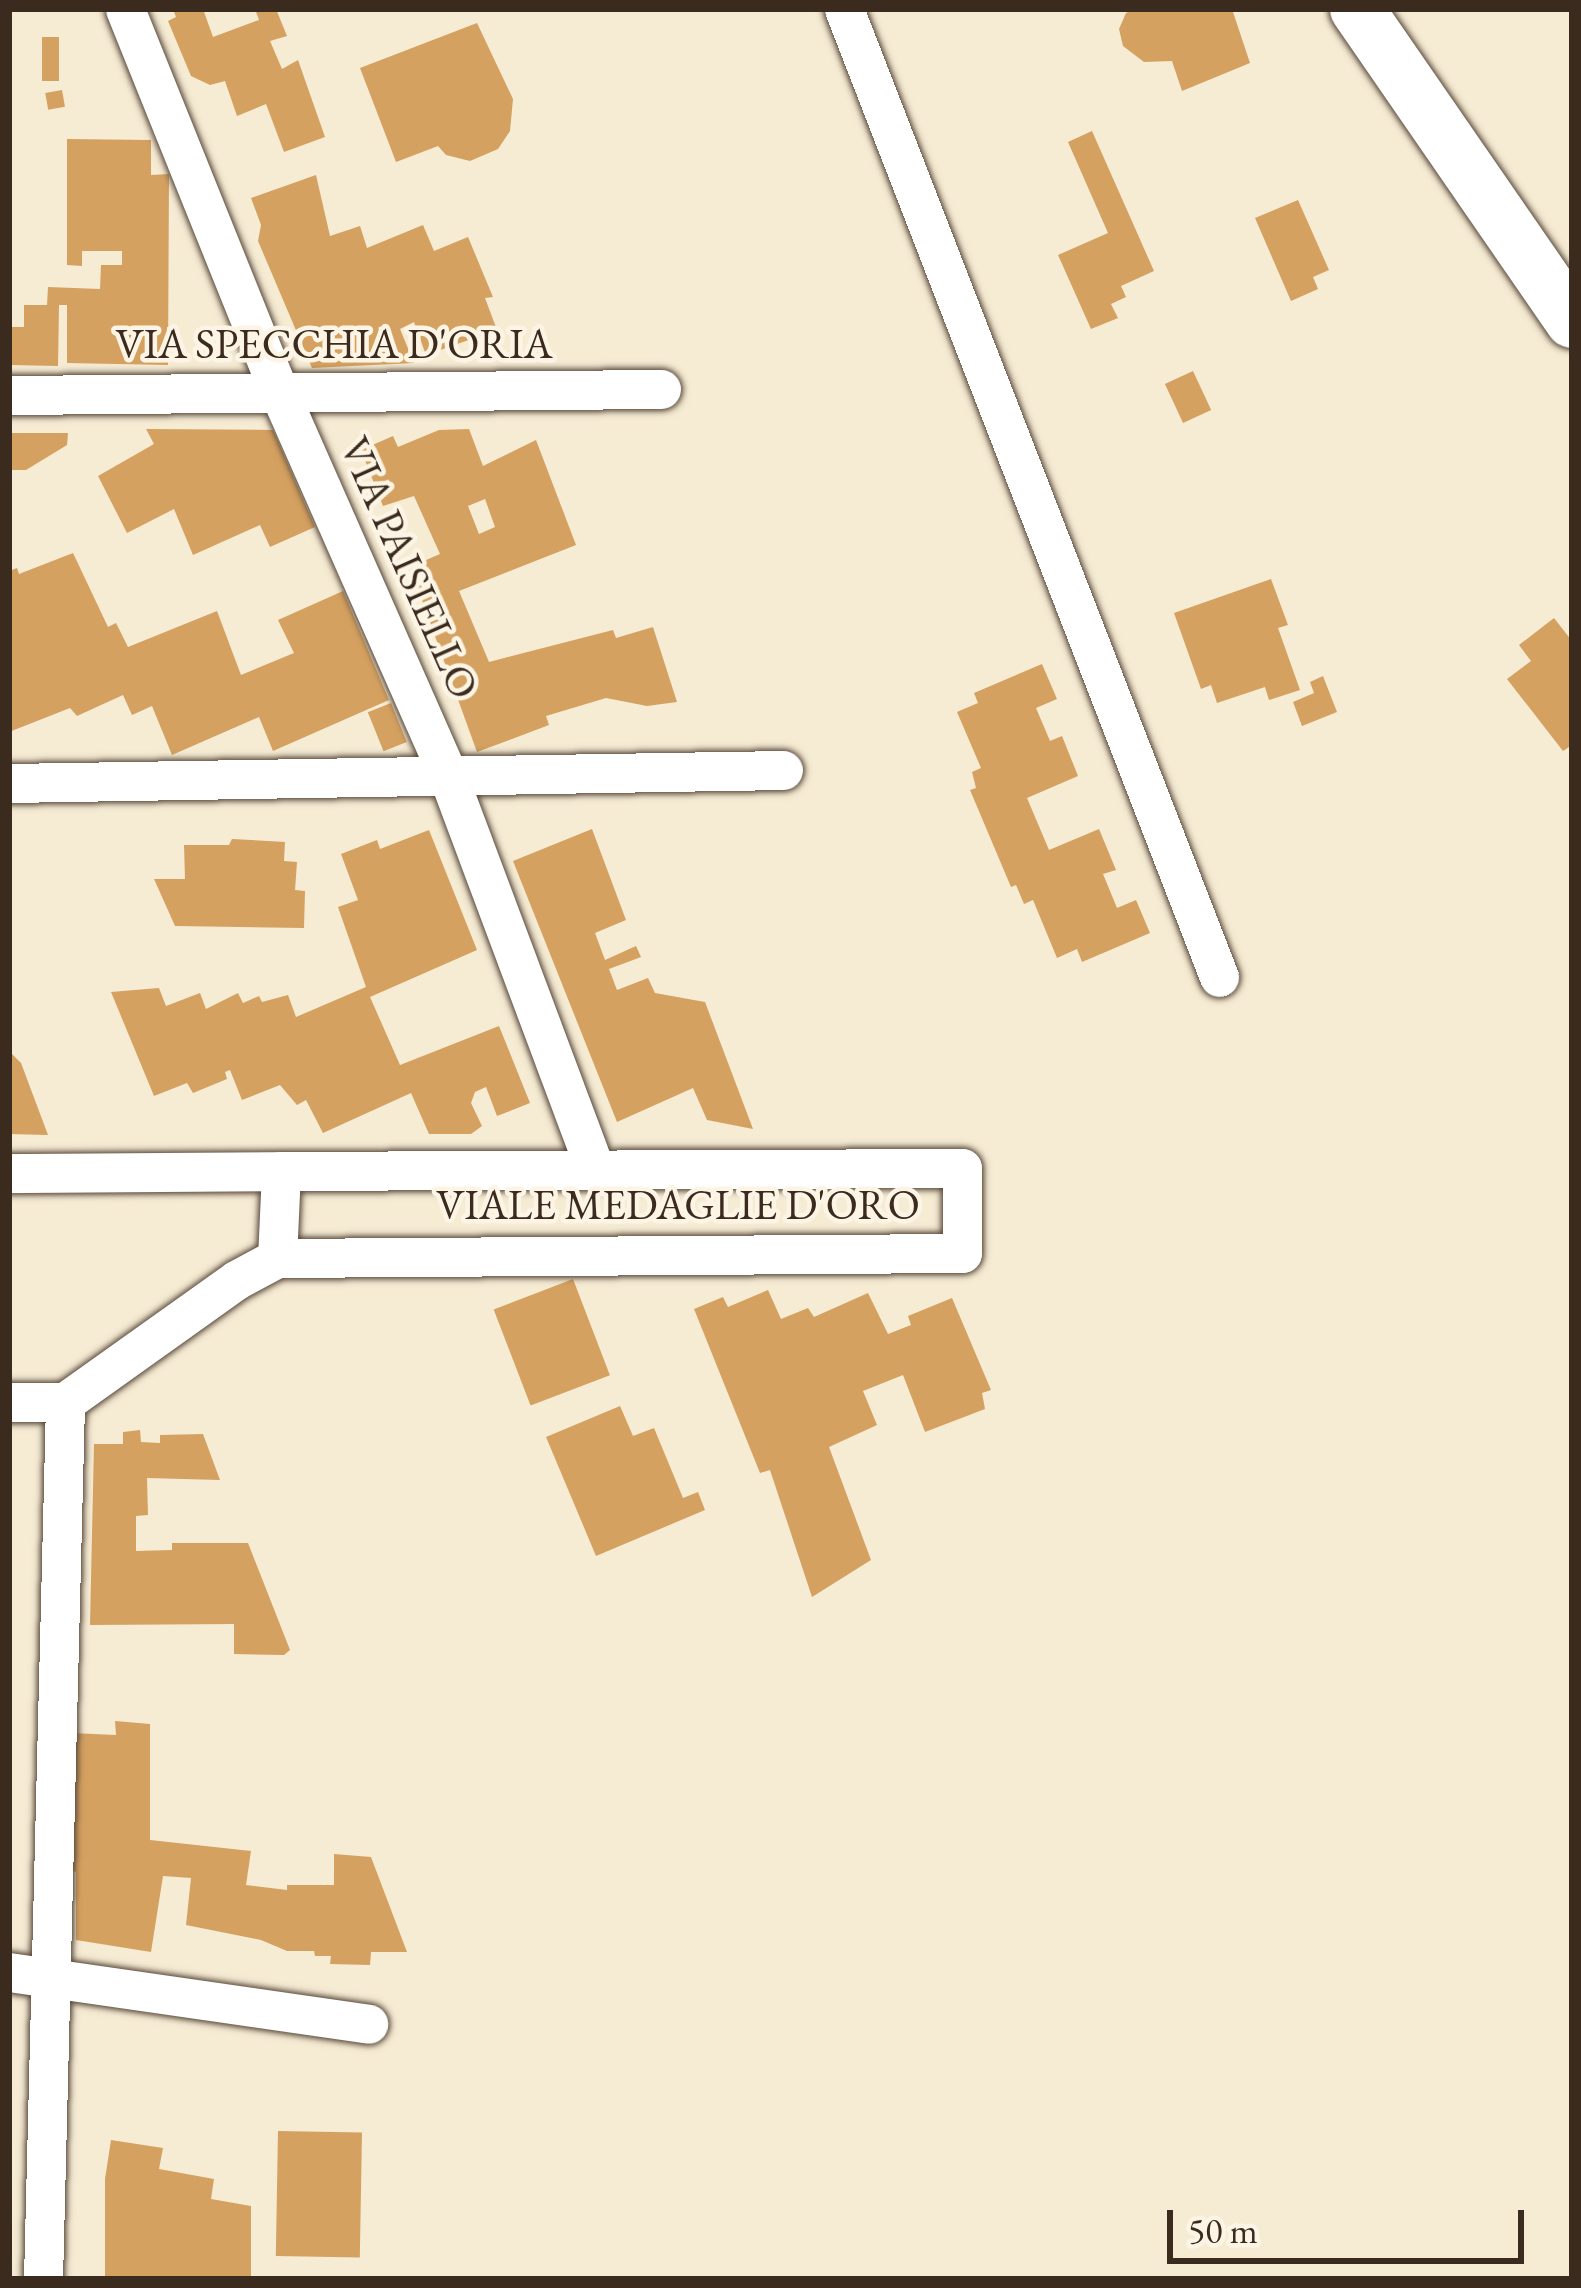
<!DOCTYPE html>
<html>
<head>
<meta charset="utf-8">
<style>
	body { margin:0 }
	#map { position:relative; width:1581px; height:2288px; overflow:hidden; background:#f6ebd3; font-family:"EB Garamond",serif }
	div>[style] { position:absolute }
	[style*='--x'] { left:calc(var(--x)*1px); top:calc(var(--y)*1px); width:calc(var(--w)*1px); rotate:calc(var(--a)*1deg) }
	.building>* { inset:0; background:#d5a160; transform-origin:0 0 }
	.roads { filter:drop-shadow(0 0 3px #574739) drop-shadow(0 0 3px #574739) }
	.street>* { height:39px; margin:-19.5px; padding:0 19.5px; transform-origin:19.5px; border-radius:19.5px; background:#fff }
	.secondary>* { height:54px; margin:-27px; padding:0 27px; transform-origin:27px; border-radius:27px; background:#fff }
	span { translate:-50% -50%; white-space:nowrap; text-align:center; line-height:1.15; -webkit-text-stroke:9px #fcf5e5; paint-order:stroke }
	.street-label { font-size:42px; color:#3b2a1e }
	.frame { position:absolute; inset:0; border:12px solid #3b2a1e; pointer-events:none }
	.scale { position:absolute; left:1167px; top:2210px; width:357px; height:54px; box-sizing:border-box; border:6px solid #3b2a1e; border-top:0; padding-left:15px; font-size:36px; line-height:42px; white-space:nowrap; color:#3b2a1e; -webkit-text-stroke:9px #fcf5e5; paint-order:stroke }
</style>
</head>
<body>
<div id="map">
	<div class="building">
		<div style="clip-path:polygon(173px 9px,203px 9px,213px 37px,259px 20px,255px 9px,276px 9px,287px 36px,270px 41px,282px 69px,298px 60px,325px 137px,284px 152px,266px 104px,237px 116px,225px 81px,210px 85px,191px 76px,168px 21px,176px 17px)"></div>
		<div style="clip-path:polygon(1136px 9px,1232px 9px,1250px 63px,1182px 91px,1172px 61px,1144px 62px,1123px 46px,1119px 29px,1126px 13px)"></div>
		<div style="clip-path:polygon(477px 23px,513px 99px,510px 131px,498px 149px,470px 161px,446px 155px,438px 146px,396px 162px,360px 68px)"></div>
		<div style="left:42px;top:37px;width:17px;height:44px"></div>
		<div style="left:62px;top:90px;width:17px;height:17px;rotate:80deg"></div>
		<div style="clip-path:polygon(1092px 131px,1154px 271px,1121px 286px,1126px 297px,1111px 304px,1118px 318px,1091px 329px,1058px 255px,1108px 233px,1068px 142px)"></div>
		<div style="clip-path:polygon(67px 139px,151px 140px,151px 175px,169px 174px,168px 365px,67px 363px,67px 305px,59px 305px,58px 366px,9px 365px,9px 327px,24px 327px,24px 305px,47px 305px,48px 287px,100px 289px,101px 265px,122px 265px,122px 251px,82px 251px,82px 266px,67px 265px)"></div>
		<div style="clip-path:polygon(316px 175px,330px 236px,360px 226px,367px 248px,423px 225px,434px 251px,468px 237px,493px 297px,485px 298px,497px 330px,426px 355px,414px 322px,400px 329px,414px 363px,312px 368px,258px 241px,261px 225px,251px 198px)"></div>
		<div style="clip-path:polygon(1298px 200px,1329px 270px,1313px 277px,1318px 289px,1291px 301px,1255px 218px)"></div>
		<div style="left:1193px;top:371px;width:43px;height:31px;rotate:65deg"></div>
		<div style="clip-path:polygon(146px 429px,273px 430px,315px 527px,270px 547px,260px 525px,193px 555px,174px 509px,127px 533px,98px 476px,154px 444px)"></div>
		<div style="clip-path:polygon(evenodd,469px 429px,483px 466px,536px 440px,576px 545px,459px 591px,489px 662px,613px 630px,616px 638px,653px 627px,677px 702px,647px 706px,606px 698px,546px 716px,549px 725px,477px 752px,410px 567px,440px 554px,414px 496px,383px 506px,361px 450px,393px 436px,398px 447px,439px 430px,469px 429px,485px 499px,495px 527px,479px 534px,468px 506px,485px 499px)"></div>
		<div style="clip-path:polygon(9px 433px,68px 433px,67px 445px,26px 470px,9px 470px)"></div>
		<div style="clip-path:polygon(73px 553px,108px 627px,116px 623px,128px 647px,217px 611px,241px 675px,294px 653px,278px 620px,343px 591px,389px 700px,273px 751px,259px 717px,172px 755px,152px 706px,132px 715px,123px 695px,77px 716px,70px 708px,9px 732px,9px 571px,17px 568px,19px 574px)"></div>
		<div style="clip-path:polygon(1271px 579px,1288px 625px,1278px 628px,1300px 690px,1269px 700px,1265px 687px,1217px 703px,1211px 685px,1201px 689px,1174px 613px)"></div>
		<div style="clip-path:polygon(1554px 618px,1572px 641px,1572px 745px,1563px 751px,1507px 679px,1531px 661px,1519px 645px)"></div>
		<div style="clip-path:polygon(1042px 664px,1057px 699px,1036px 708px,1050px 741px,1062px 736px,1078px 776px,1027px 798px,1049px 850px,1099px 829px,1116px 870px,1103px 874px,1117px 908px,1136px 900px,1150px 933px,1082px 962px,1077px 949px,1057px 958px,1033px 900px,1024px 904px,1016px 885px,1011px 887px,970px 790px,976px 788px,972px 772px,981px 768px,957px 712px,978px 703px,974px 693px)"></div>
		<div style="clip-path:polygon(1323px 676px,1337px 712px,1302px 726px,1293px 702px,1314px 693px,1310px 682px)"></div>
		<div style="left:391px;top:703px;width:42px;height:25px;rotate:68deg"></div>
		<div style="clip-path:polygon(592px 829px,626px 920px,595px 933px,605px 960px,636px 946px,641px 957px,609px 969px,617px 990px,648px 978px,655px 993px,705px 1002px,753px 1129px,707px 1120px,693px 1088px,617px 1122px,513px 861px)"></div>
		<div style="clip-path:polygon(429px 830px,477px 950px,370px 997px,400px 1065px,499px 1026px,530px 1103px,497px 1116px,486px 1087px,475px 1092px,471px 1103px,482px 1126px,471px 1134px,429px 1134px,411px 1093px,323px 1133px,306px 1100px,297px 1105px,280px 1085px,242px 1100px,230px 1070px,225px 1072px,227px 1079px,193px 1093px,187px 1083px,154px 1096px,111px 992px,159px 988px,166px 1006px,200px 993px,206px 1009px,238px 993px,243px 1003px,259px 996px,262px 1002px,288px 995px,296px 1017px,366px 987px,338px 907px,358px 900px,341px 854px,377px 840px,380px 849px)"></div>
		<div style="clip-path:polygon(232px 839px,285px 842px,284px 861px,297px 862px,295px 890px,305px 891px,304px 928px,175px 926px,154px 879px,185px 879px,184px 845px,229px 845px)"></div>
		<div style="clip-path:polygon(9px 1051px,21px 1063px,48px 1135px,9px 1134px)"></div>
		<div style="left:573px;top:1279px;width:103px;height:85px;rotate:69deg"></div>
		<div style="clip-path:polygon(768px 1290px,781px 1319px,808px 1308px,814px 1317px,868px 1293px,888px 1334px,911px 1325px,908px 1316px,952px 1298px,991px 1390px,982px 1393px,985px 1409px,925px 1432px,903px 1375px,863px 1391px,877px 1425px,829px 1447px,871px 1560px,812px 1597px,770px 1470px,760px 1473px,694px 1309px,723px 1297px,728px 1307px)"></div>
		<div style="clip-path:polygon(620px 1406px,633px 1436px,654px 1428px,683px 1498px,698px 1492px,705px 1510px,596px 1556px,546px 1437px)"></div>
		<div style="clip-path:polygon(140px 1430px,141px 1442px,160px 1443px,160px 1435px,203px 1434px,220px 1480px,147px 1478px,148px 1515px,136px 1516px,136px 1551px,172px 1550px,172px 1543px,248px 1543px,290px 1650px,284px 1655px,234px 1654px,234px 1624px,90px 1625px,94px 1444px,123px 1444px,123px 1432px)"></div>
		<div style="clip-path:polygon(115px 1721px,150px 1724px,150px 1840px,251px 1851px,246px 1885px,287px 1890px,287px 1885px,334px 1885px,334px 1854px,371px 1857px,407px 1952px,371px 1952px,370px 1965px,330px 1964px,331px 1956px,315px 1956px,314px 1951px,287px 1951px,261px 1940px,186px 1925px,191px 1878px,163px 1876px,151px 1952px,76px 1940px,76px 1872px,63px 1868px,71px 1733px,116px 1735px)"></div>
		<div style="left:278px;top:2131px;width:84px;height:125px;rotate:1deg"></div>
		<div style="clip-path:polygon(111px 2140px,163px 2148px,159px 2169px,214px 2179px,211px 2199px,251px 2206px,251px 2279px,105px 2276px,105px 2179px)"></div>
	</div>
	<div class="roads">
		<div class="street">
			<div style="--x:125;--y:9;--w:413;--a:68.1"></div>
			<div style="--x:279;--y:392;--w:420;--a:66.2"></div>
			<div style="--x:448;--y:776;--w:421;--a:69.5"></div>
			<div style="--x:844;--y:9;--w:1038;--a:68.82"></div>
			<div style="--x:9;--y:395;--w:652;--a:-0.53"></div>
			<div style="--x:9;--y:783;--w:774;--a:-0.96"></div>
			<div style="--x:9;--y:1173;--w:272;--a:-0.4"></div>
			<div style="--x:9;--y:1402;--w:56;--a:0"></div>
			<div style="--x:65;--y:1402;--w:210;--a:-35.5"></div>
			<div style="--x:236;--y:1280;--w:47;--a:-28.2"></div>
			<div style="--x:277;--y:1258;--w:685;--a:-0.42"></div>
			<div style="--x:962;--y:1253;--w:85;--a:-90"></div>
			<div style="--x:962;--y:1168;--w:681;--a:179.75"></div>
			<div style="--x:281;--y:1171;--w:87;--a:92.6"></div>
			<div style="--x:9;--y:1972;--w:363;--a:8.2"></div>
			<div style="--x:43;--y:2279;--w:877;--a:-88.56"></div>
		</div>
		<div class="secondary">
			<div style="--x:1357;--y:9;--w:379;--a:55.4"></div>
		</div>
	</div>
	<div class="street-label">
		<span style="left:334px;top:344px">VIA SPECCHIA D'ORIA</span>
		<span style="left:409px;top:568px;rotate:66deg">VIA PAISIELLO</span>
		<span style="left:678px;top:1205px">VIALE MEDAGLIE D'ORO</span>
	</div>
	<div class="frame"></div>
	<div class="scale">50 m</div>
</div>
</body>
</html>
